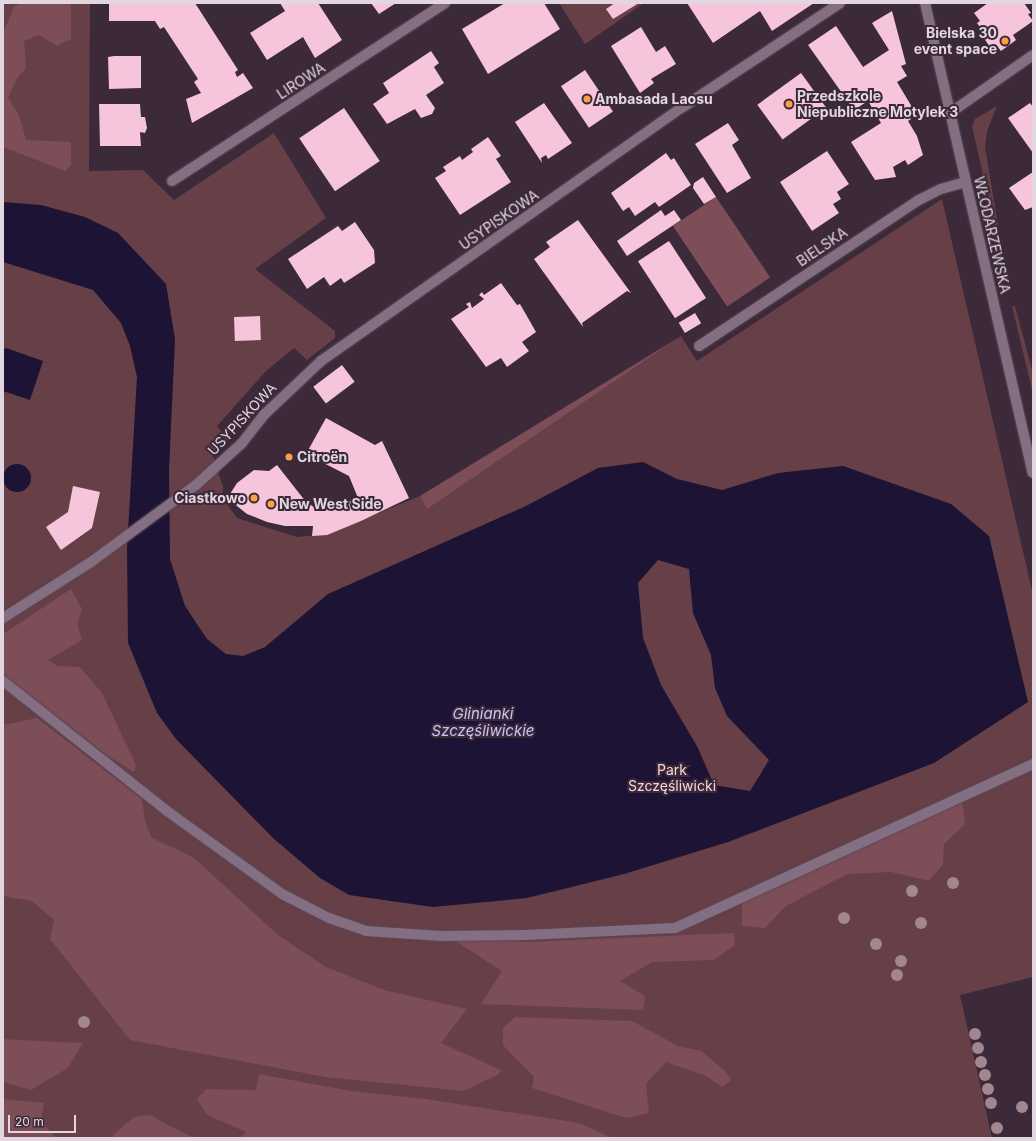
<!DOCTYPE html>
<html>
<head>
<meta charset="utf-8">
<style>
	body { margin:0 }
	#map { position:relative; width:1036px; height:1141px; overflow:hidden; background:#3c2939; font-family:Inter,sans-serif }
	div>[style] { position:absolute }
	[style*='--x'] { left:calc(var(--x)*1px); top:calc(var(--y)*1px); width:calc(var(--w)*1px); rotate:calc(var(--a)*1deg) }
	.green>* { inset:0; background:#673f46 }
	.forest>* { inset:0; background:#7d4e57; transform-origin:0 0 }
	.water>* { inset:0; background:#1c1335 }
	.round { border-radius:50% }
	.building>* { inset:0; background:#f6c4db; transform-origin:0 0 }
	.roads { filter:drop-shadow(0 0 1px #584857) drop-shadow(0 0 1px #584857) }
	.minor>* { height:10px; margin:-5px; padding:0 5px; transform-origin:5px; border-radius:5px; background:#846e81 }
	.trees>* { width:12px; height:12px; margin:-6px; border-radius:50%; background:#a28790 }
	.dots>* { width:11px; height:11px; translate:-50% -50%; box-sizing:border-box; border:2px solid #3c2939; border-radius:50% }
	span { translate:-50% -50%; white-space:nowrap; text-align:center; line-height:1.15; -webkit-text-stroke:4px #3c2939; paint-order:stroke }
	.poi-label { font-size:14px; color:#e2d6e1; font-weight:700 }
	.right { translate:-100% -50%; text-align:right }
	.left { translate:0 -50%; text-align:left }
	.street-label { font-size:14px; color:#e2d6e1 }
	.park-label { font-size:14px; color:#f5d4d8 }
	.water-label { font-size:15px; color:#cac1f7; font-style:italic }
	.frame { position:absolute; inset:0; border:4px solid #e2d6e1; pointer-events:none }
	.scale { position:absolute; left:8px; top:1115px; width:68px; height:18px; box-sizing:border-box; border:2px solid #e2d6e1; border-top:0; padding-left:5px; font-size:12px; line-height:14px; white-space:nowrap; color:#e2d6e1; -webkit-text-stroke:3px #3c2939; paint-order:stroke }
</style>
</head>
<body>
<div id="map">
	<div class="green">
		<div style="clip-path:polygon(3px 3px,90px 3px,89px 171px,143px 170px,174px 200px,274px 133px,326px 218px,255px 269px,335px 331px,335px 338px,307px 360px,294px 348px,265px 372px,217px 426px,228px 440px,212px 454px,223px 487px,222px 497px,237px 518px,297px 537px,327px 534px,420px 496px,427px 508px,681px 336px,697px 361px,942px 199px,1033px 595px,1033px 977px,960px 995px,992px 1138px,3px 1138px)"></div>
		<div style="clip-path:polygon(559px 3px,644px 3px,585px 44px)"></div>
		<div style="clip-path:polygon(997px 106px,987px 131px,985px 147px,1009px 291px,972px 126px,975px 119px)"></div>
		<div style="clip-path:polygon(1012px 306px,1015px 306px,1033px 373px,1033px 394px)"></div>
	</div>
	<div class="forest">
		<div style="clip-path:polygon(21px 3px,71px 3px,71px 39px,57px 46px,39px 35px,24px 41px,26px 68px,17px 78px,8px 98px,19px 115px,26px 140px,71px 142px,71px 165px,65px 171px,3px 147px,3px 33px,14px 7px)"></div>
		<div style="left:716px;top:197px;width:97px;height:52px;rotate:56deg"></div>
		<div style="clip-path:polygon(681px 336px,427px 509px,420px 496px)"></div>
		<div style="clip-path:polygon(71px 589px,82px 609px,77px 624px,82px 640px,48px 660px,58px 666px,80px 667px,102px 693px,136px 765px,134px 772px,105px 754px,3px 674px,3px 634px)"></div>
		<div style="clip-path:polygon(37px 718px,142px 799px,145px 822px,152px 838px,193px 857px,278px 935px,326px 967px,384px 990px,467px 1009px,441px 1043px,501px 1070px,498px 1075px,463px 1091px,325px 1077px,130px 1040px,50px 939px,54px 920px,32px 901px,3px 896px,3px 725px)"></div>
		<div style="clip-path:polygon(962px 802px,965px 824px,944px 844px,943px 864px,929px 881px,891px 872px,847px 874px,786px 906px,765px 928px,742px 926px,742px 901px)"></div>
		<div style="clip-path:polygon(734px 933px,735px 945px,714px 960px,652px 962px,620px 981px,645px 996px,643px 1010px,481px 1004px,502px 971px,455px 941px,457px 937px,526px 942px)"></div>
		<div style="clip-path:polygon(515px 1017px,632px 1021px,678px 1046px,701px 1051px,726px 1072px,731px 1080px,722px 1087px,706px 1076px,666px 1062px,646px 1084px,649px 1113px,626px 1118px,532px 1088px,534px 1077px,503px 1045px,503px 1028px)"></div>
		<div style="clip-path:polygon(3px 1039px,39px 1041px,83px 1043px,68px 1068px,31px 1090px,3px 1082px)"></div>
		<div style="clip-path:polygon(259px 1074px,351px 1091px,426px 1099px,579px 1123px,612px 1138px,240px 1138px,246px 1132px,207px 1115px,197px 1099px,206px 1089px,256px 1090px)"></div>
		<div style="clip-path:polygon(3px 1099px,44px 1103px,41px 1122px,56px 1138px,3px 1138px)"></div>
		<div style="clip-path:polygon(150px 1115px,168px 1125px,195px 1138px,114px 1138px,113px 1135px,134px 1117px)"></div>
	</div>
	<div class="water">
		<div style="clip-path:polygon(evenodd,3px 202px,41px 205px,85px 217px,118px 233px,166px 284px,175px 339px,169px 470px,170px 559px,185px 606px,207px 639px,226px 654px,243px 656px,265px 647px,328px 594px,526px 506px,598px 468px,643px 462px,677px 479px,722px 490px,778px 473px,843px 466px,951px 504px,989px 536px,1028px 702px,934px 763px,728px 842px,624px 874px,527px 898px,433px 907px,349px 895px,320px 878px,273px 838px,176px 739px,157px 713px,128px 643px,127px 548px,137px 377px,130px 346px,121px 323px,93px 290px,3px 262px,3px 202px,658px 560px,689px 569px,693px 613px,711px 655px,715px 688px,727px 716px,769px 760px,750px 791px,714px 785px,698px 748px,661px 685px,643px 638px,638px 583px,658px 560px)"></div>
		<div style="clip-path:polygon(6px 348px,43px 361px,30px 400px,3px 391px,3px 350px)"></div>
		<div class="round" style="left:3px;top:464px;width:28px;height:28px"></div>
	</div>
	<div class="building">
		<div style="clip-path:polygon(109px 3px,195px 3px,238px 70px,235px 72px,237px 77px,243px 73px,253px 88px,192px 123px,186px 99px,201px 93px,194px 82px,198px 79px,164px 27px,160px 29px,155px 21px,109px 21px)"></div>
		<div style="clip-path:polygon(280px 3px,318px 3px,342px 40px,315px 58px,303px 37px,267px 60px,250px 33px,285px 11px)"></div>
		<div style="clip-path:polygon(371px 3px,396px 3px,379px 14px)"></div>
		<div style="clip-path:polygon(505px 3px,544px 3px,560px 29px,488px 74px,462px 29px)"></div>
		<div style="clip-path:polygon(615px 3px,639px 3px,613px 19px,606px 9px)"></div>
		<div style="clip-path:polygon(687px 3px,814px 3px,772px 31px,760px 11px,713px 43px)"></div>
		<div style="clip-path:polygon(988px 3px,1024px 3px,1031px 13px,1028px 14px,1033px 21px,1013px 35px,1016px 40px,1001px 51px,997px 46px,992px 50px,979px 31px,982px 30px,977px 23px,980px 21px,974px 13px)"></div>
		<div style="clip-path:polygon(892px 11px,906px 64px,901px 66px,907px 76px,897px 82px,912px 107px,906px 111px,911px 119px,908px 121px,917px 136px,923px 155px,908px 165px,905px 160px,893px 167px,896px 177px,875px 180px,851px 142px,881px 123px,868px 101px,854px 110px,808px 45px,836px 26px,863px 67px,889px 50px,872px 23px)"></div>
		<div style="clip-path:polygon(641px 27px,656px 52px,665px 46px,676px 64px,651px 79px,654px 83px,640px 93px,611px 46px)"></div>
		<div style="clip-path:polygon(431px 51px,439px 63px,434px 67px,444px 83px,426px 95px,435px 108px,432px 114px,421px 118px,415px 109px,387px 124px,373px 104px,389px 93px,383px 83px)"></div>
		<div style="clip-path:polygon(114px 56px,141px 56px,141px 88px,109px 89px,108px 57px)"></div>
		<div style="left:585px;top:70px;width:50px;height:29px;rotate:56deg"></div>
		<div style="left:801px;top:73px;width:43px;height:54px;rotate:54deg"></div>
		<div style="clip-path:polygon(544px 103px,572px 143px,548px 159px,546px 155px,541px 158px,542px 163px,515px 122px)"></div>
		<div style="clip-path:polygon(1030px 103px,1033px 107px,1033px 153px,1008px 118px)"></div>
		<div style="clip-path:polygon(99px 104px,140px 104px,141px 117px,145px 117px,147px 128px,145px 133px,140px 132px,141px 146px,100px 146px)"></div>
		<div style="left:344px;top:108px;width:64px;height:54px;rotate:56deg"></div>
		<div style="clip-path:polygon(728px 123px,739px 140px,732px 145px,751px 178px,727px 193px,695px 144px)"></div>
		<div style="clip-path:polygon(488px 137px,501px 156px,496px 159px,511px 182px,460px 215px,435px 178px,446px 171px,443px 167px,460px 156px,462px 160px,473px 152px,471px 149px)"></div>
		<div style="clip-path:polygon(827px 151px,849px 184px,837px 192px,841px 199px,833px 204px,839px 213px,812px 231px,780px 182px)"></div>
		<div style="clip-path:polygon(666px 153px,671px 160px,674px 158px,691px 185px,659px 207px,655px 202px,635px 216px,629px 207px,623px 211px,611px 193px)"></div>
		<div style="clip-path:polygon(1033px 172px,1033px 207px,1025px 210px,1009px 188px)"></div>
		<div style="clip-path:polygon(703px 177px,716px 197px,704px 204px,693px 188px,694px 183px)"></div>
		<div style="clip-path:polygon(661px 210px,665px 216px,674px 210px,681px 220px,627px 256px,617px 241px)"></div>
		<div style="clip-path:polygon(578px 220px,631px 293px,627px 291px,582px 323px,583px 327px,534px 259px,550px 247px,546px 242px)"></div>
		<div style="clip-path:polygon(355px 222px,374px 250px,375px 263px,344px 283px,341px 278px,330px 286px,324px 277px,307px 289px,288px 259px,338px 226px,342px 231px)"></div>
		<div style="left:669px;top:241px;width:68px;height:37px;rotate:57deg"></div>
		<div style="clip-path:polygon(501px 283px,517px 305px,520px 304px,536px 332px,522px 342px,529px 351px,507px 367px,501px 358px,486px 367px,451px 319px,469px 307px,466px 304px,470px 302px,472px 308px,484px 299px,479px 295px,482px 292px,484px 295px)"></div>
		<div style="left:695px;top:313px;width:12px;height:19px;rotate:59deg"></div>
		<div style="left:260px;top:316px;width:24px;height:26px;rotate:88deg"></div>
		<div style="left:342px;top:365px;width:21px;height:36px;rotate:53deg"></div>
		<div style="clip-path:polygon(326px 418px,375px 445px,382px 441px,409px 498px,361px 521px,327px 535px,312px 536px,313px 526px,285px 526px,267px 522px,247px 514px,232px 502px,230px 494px,237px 483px,254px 470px,269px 471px,277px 465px,306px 502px,320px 511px,358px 498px,349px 476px,306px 454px)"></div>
		<div style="clip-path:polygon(73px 486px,100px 492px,92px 528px,61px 550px,46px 527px,68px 512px)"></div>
	</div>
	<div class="roads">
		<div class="minor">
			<div style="--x:925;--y:3;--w:482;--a:77.1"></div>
			<div style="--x:950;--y:113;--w:101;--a:-34.9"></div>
			<div style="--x:172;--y:181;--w:326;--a:-33.1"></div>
			<div style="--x:699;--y:346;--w:264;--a:-33.6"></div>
			<div style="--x:919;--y:200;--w:25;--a:-27"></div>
			<div style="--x:941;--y:189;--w:26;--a:-16"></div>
			<div style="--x:3;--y:618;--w:104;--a:-32.5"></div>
			<div style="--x:91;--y:562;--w:130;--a:-36.3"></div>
			<div style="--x:196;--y:485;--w:62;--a:-42.4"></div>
			<div style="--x:242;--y:443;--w:37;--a:-52"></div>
			<div style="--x:265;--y:414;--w:77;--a:-43.4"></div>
			<div style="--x:321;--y:361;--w:442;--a:-35.1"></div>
			<div style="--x:683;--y:107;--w:188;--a:-33.5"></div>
			<div style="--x:3;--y:681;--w:209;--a:38.4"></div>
			<div style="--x:167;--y:811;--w:142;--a:35.8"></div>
			<div style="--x:282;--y:894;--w:53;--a:27.1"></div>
			<div style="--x:329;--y:918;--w:39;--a:19"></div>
			<div style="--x:366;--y:931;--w:76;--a:3.8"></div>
			<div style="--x:442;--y:936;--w:83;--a:-0.7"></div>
			<div style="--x:525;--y:935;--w:150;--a:-2.7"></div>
			<div style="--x:675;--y:928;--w:394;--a:-24.6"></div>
		</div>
	</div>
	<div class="trees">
		<div style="left:953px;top:883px"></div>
		<div style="left:912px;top:891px"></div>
		<div style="left:844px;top:918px"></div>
		<div style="left:921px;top:923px"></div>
		<div style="left:876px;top:944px"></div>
		<div style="left:901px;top:961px"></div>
		<div style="left:897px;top:975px"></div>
		<div style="left:84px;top:1022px"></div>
		<div style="left:975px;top:1034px"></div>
		<div style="left:978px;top:1048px"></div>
		<div style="left:981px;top:1062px"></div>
		<div style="left:985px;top:1075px"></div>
		<div style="left:988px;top:1089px"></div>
		<div style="left:991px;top:1103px"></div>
		<div style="left:1022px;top:1107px"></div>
		<div style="left:997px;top:1128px"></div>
	</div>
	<div class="dots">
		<div style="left:1005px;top:41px;background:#f5a346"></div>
		<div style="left:587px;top:99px;background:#f5a346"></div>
		<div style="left:789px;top:104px;background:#f5a346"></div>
		<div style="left:289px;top:457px;background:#f5a346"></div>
		<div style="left:254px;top:498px;background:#f5a346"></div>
		<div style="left:271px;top:504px;background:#f5a346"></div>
	</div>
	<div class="poi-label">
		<span class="right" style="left:997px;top:41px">Bielska 30<br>event space</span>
		<span class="left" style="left:797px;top:104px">Przedszkole<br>Niepubliczne Motylek 3</span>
		<span class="left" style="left:595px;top:99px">Ambasada Laosu</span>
		<span class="left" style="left:297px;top:457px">Citroën</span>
		<span class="right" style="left:246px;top:498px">Ciastkowo</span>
		<span class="left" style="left:279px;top:504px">New West Side</span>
	</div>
	<div class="street-label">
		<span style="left:301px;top:81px;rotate:-33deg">LIROWA</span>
		<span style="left:499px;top:220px;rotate:-35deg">USYPISKOWA</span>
		<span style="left:992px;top:235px;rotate:77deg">WŁODARZEWSKA</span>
		<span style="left:822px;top:247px;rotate:-34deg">BIELSKA</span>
		<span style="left:242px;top:419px;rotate:-47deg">USYPISKOWA</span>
	</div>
	<div class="park-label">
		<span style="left:672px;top:778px">Park<br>Szczęśliwicki</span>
	</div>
	<div class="water-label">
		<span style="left:483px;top:722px">Glinianki<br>Szczęśliwickie</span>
	</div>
	<div class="frame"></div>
	<div class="scale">20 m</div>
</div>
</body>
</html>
